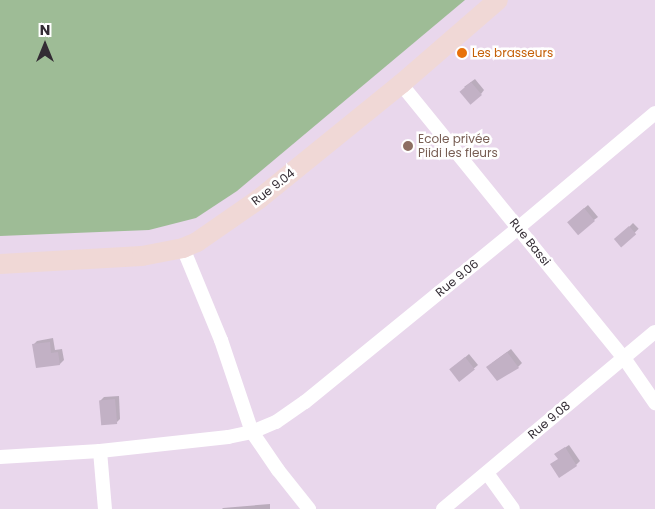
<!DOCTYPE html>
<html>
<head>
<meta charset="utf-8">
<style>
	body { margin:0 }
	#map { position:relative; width:655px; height:509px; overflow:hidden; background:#e9d7ec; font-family:Poppins,sans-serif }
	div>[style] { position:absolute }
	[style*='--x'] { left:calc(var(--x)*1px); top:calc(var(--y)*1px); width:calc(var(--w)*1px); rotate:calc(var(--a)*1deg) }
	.green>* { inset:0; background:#9ebc96 }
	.shadow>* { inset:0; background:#0003; transform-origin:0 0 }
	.building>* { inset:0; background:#c2b1c5; transform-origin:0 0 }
	.minor>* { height:14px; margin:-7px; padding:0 7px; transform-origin:7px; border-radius:7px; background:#fff }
	.secondary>* { height:20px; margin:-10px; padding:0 10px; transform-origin:10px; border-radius:10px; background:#f0d8d6 }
	.dots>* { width:14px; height:14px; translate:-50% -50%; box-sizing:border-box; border:2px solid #fff; border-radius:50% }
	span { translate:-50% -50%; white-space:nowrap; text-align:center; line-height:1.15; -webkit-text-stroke:5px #fff; paint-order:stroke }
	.food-label { font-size:12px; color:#c56008 }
	.left { translate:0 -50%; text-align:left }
	.education-label { font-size:12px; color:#785e54 }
	.street-label { font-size:12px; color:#332c34 }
	.north { position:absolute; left:20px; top:20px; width:50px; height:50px; -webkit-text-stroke:4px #fff; paint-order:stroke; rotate:0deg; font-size:14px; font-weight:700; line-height:20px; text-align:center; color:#332c34 }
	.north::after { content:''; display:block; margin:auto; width:18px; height:22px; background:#332c34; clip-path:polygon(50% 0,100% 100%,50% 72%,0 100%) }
</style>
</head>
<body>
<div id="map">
	<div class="green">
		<div style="clip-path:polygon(0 0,465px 0,237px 191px,196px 218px,149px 230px,0 236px)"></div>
	</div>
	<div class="shadow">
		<div style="clip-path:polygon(475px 79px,484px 90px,481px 94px,464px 87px)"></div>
		<div style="clip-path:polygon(588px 205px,598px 217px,594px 220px,572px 219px)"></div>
		<div style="left:633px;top:223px;width:8px;height:23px;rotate:45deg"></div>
		<div style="clip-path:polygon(53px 338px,55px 350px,62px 349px,64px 360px,60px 364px,37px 367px,34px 344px,37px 341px)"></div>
		<div style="clip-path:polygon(511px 349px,522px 363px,518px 367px,492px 363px)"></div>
		<div style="clip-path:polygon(469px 354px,478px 365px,460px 380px,455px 366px)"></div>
		<div style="clip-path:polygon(119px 396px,120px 419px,117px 422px,100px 401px,104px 397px)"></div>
		<div style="clip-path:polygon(569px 445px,580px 461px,576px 465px,559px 459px,560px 451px)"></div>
		<div style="clip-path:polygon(270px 504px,270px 509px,222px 509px,223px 508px)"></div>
	</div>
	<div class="building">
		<div style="left:471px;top:82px;width:17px;height:15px;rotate:50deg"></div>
		<div style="left:584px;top:208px;width:17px;height:22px;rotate:50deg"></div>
		<div style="left:629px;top:226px;width:11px;height:20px;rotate:49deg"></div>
		<div style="clip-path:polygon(50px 342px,51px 353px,58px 352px,60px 365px,36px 368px,32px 344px)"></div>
		<div style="clip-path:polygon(507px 352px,519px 368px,497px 381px,486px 367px)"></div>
		<div style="left:465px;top:357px;width:16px;height:20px;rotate:52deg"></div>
		<div style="left:115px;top:399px;width:25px;height:16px;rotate:85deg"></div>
		<div style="clip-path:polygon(565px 447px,577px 466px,559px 478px,550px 464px,558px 459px,554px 454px)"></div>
	</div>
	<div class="minor">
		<div style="--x:401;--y:84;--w:353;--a:50.9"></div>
		<div style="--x:624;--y:358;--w:55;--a:55.4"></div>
		<div style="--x:183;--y:248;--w:100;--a:67.6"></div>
		<div style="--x:221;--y:340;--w:97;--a:71.4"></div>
		<div style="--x:252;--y:432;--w:46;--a:55.6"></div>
		<div style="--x:278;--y:470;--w:50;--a:51.5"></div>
		<div style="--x:100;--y:451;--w:58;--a:85.1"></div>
		<div style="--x:0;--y:457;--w:100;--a:-3.4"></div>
		<div style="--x:100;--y:451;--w:129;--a:-6.2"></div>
		<div style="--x:228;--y:437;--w:25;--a:-12"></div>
		<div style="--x:252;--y:432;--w:26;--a:-23"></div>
		<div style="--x:276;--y:422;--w:35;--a:-35"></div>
		<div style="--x:305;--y:402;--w:275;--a:-39.2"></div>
		<div style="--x:518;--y:228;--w:179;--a:-40"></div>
		<div style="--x:487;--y:473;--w:44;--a:54.2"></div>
		<div style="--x:443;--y:509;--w:276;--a:-39.9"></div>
	</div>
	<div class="secondary">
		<div style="--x:0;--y:264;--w:142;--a:-3.2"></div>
		<div style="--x:142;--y:256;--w:42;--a:-11"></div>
		<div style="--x:183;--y:248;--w:15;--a:-23"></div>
		<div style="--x:197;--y:242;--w:75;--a:-34.7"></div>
		<div style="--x:259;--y:199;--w:183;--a:-39"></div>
		<div style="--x:401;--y:84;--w:128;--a:-40.9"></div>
	</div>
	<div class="dots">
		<div style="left:462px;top:53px;background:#e8710a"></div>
		<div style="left:408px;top:146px;background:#8d6e63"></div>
	</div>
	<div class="food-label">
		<span class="left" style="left:472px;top:53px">Les brasseurs</span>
	</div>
	<div class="education-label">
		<span class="left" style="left:418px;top:146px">Ecole privée<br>Piidi les fleurs</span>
	</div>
	<div class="street-label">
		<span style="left:273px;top:187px;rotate:-38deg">Rue 9.04</span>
		<span style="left:530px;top:242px;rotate:51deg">Rue Bassi</span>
		<span style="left:457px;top:278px;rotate:-39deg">Rue 9.06</span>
		<span style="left:549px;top:420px;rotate:-40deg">Rue 9.08</span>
	</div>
	<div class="north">N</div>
</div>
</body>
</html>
